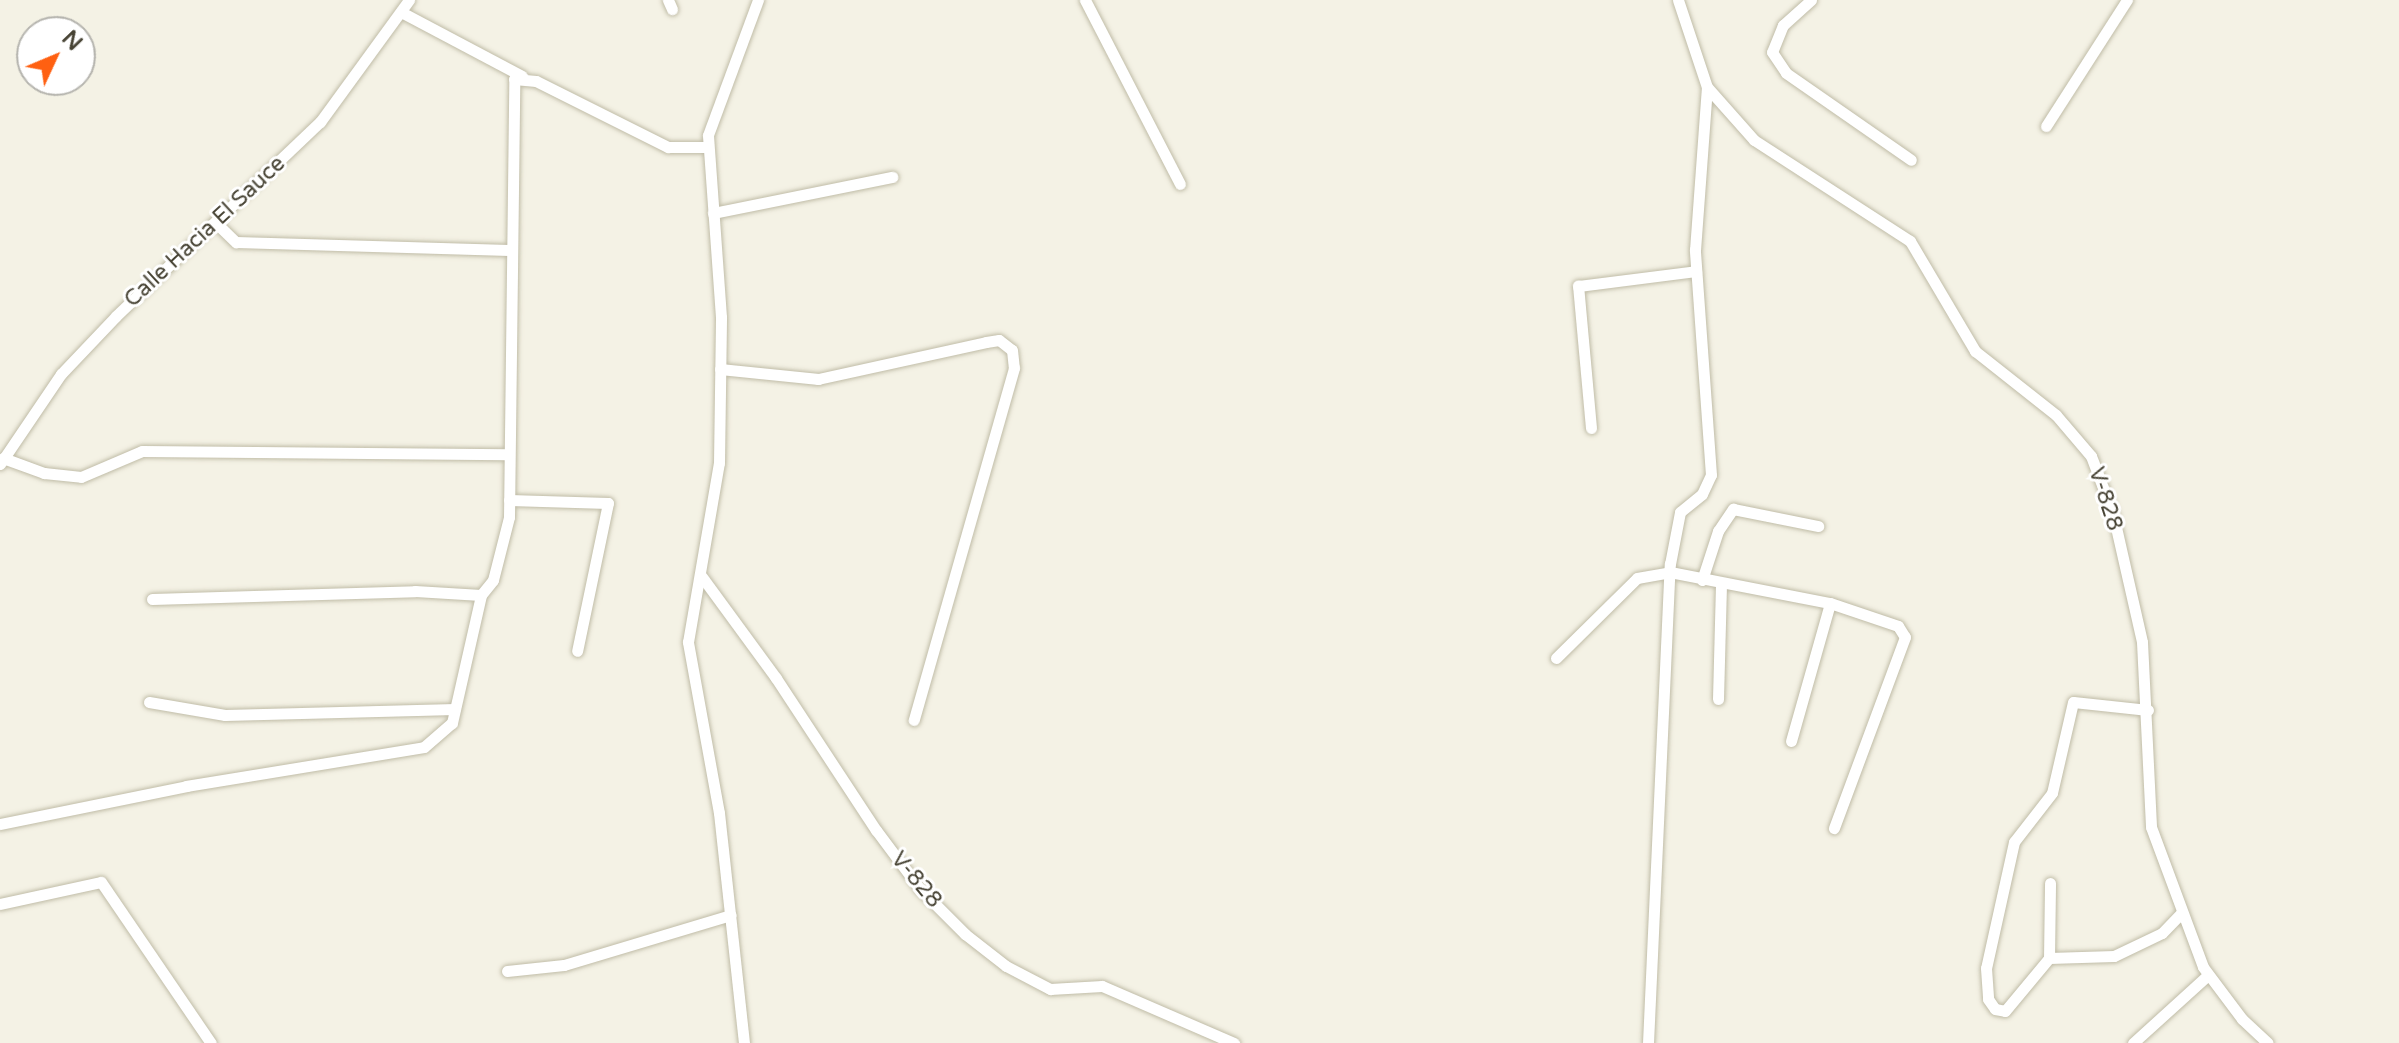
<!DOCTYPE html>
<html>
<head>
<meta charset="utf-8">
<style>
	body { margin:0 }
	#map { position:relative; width:2399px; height:1043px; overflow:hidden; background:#f4f2e5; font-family:"Varela Round",sans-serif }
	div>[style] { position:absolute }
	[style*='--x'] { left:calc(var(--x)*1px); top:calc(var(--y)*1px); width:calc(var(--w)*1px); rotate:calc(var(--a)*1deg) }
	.roads { filter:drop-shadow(0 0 2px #c0bca7) drop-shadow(0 0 2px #c0bca7) }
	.minor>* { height:11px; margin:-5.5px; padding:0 5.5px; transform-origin:5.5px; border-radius:5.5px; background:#fff }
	span { translate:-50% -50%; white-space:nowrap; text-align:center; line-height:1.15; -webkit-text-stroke:6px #fff; paint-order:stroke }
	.street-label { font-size:22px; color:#474334 }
	.north { position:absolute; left:16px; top:16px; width:80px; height:80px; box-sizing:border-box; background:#fff; border:2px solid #b5b4ae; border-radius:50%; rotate:46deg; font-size:22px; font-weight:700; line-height:32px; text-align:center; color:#474334 }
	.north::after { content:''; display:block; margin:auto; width:28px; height:36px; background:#ff6011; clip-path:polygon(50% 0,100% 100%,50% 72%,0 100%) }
</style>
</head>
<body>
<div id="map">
	<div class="roads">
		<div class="minor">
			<div style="--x:668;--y:0;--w:10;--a:66"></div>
			<div style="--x:1085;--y:0;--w:207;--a:62.7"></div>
			<div style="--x:1678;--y:0;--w:92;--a:71.6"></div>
			<div style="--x:1707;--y:87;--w:71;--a:48.4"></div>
			<div style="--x:1754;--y:140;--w:186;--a:32.9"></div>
			<div style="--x:1910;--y:241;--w:128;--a:59.4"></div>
			<div style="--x:1975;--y:351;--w:103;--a:38.3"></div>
			<div style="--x:2056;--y:415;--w:54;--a:49.5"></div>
			<div style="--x:2091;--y:456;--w:62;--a:69.2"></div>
			<div style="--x:2113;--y:514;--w:131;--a:77.2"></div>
			<div style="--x:2142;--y:642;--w:185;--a:87.2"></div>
			<div style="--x:2151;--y:827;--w:149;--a:69.6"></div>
			<div style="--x:2203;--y:967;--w:65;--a:53.1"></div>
			<div style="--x:2242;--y:1019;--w:35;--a:43"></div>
			<div style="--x:1811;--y:0;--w:38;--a:138"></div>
			<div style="--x:1783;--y:25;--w:29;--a:112"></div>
			<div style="--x:1772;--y:52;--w:25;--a:56"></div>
			<div style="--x:1786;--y:73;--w:152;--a:34.8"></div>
			<div style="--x:401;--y:12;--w:137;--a:27.9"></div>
			<div style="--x:2046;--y:126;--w:150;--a:-57.3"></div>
			<div style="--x:713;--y:213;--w:183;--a:-11.4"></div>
			<div style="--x:216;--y:223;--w:28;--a:44"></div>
			<div style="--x:236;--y:242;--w:273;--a:1.7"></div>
			<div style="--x:720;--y:369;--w:99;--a:5.8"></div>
			<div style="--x:818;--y:379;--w:172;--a:-12.4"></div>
			<div style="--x:986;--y:342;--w:13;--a:-9"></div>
			<div style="--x:999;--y:340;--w:16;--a:38"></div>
			<div style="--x:1012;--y:350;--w:18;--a:84"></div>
			<div style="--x:1014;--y:368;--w:366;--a:105.9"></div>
			<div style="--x:1591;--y:428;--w:143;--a:-95.2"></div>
			<div style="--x:1578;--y:286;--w:119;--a:-7.2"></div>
			<div style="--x:3;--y:458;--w:44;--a:20.1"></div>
			<div style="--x:44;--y:473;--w:37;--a:6"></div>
			<div style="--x:81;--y:477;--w:66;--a:-23.1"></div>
			<div style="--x:142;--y:451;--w:367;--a:0.5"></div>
			<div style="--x:0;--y:464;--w:109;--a:-55.9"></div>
			<div style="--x:61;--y:374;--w:80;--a:-46.5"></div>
			<div style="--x:116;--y:316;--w:282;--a:-43.6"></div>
			<div style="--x:320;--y:122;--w:151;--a:-53.9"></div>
			<div style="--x:509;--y:500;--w:99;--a:1.7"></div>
			<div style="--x:608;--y:503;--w:151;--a:101.8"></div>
			<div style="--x:702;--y:577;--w:125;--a:53.8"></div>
			<div style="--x:776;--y:678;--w:182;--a:56.7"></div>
			<div style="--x:876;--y:830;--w:74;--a:53.3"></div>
			<div style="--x:920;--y:889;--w:64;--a:45"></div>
			<div style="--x:965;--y:934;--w:52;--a:38"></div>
			<div style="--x:1006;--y:966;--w:50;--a:27.6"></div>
			<div style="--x:1050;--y:989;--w:52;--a:-3.3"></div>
			<div style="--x:1102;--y:986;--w:144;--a:23.4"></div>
			<div style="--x:1702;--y:580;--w:52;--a:-71.9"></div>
			<div style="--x:1718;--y:531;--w:27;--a:-56"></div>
			<div style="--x:1733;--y:509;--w:87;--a:11.3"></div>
			<div style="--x:152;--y:599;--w:263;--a:-1.7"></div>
			<div style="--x:415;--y:591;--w:66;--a:3.5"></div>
			<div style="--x:481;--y:595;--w:19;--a:-51"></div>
			<div style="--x:493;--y:580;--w:65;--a:-75.7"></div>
			<div style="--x:509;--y:517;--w:438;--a:-89.3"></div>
			<div style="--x:514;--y:79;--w:22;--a:5"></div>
			<div style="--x:536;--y:81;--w:148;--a:26.6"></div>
			<div style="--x:668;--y:147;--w:40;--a:0"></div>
			<div style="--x:1556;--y:658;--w:114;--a:-44.6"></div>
			<div style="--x:1637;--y:578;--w:34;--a:-10"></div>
			<div style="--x:1670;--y:572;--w:163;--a:11"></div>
			<div style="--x:1830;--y:603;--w:72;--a:18.7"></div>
			<div style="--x:1898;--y:626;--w:13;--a:58"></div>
			<div style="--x:1905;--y:637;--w:204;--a:110.4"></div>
			<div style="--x:1718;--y:699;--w:115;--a:-88.5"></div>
			<div style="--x:149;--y:702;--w:77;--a:9.7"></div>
			<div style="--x:225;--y:715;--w:230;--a:-1.5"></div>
			<div style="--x:2148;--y:710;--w:75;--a:-173.9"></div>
			<div style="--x:2073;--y:702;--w:93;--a:103"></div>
			<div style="--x:2052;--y:793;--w:62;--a:127.8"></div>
			<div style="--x:2014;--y:842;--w:129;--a:102.5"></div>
			<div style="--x:1986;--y:968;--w:31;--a:86"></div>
			<div style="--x:1988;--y:999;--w:12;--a:55"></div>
			<div style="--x:1995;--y:1009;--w:10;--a:11"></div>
			<div style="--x:2005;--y:1011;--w:69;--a:-50.3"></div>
			<div style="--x:2049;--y:958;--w:65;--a:-1.8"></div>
			<div style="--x:2114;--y:956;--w:53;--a:-25.6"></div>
			<div style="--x:2162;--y:933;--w:29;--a:-46"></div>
			<div style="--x:1791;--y:741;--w:143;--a:-74.2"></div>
			<div style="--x:0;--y:824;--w:190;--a:-11.5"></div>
			<div style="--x:186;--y:786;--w:241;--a:-9.3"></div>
			<div style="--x:424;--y:747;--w:37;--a:-41"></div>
			<div style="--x:452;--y:723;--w:131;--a:-77.2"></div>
			<div style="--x:0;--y:904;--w:103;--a:-12.3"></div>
			<div style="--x:101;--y:882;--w:195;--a:55.7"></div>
			<div style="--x:2049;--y:958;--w:75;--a:-89.2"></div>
			<div style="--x:507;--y:971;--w:57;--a:-6"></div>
			<div style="--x:564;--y:965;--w:174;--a:-16.7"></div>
			<div style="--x:744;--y:1043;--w:231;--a:-96.2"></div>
			<div style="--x:719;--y:813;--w:174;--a:-100.3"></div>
			<div style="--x:688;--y:642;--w:182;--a:-80.2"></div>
			<div style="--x:719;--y:463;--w:146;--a:-89.2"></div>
			<div style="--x:721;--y:317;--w:182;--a:-94.1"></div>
			<div style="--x:708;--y:135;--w:144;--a:-69.7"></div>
			<div style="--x:1648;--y:1043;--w:480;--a:-87.4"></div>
			<div style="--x:1670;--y:564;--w:53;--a:-79.1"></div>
			<div style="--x:1680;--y:512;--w:28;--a:-39"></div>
			<div style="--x:1702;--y:494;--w:21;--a:-65"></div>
			<div style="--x:1711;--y:475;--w:226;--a:-94.1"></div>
			<div style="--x:1695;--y:250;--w:163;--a:-85.8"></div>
			<div style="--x:2133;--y:1043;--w:101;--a:-42.2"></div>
		</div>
	</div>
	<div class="street-label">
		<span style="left:205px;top:232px;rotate:-43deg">Calle Hacia El Sauce</span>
		<span style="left:2105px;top:499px;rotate:72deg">V-828</span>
		<span style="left:916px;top:880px;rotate:50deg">V-828</span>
	</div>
	<div class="north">N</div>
</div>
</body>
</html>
